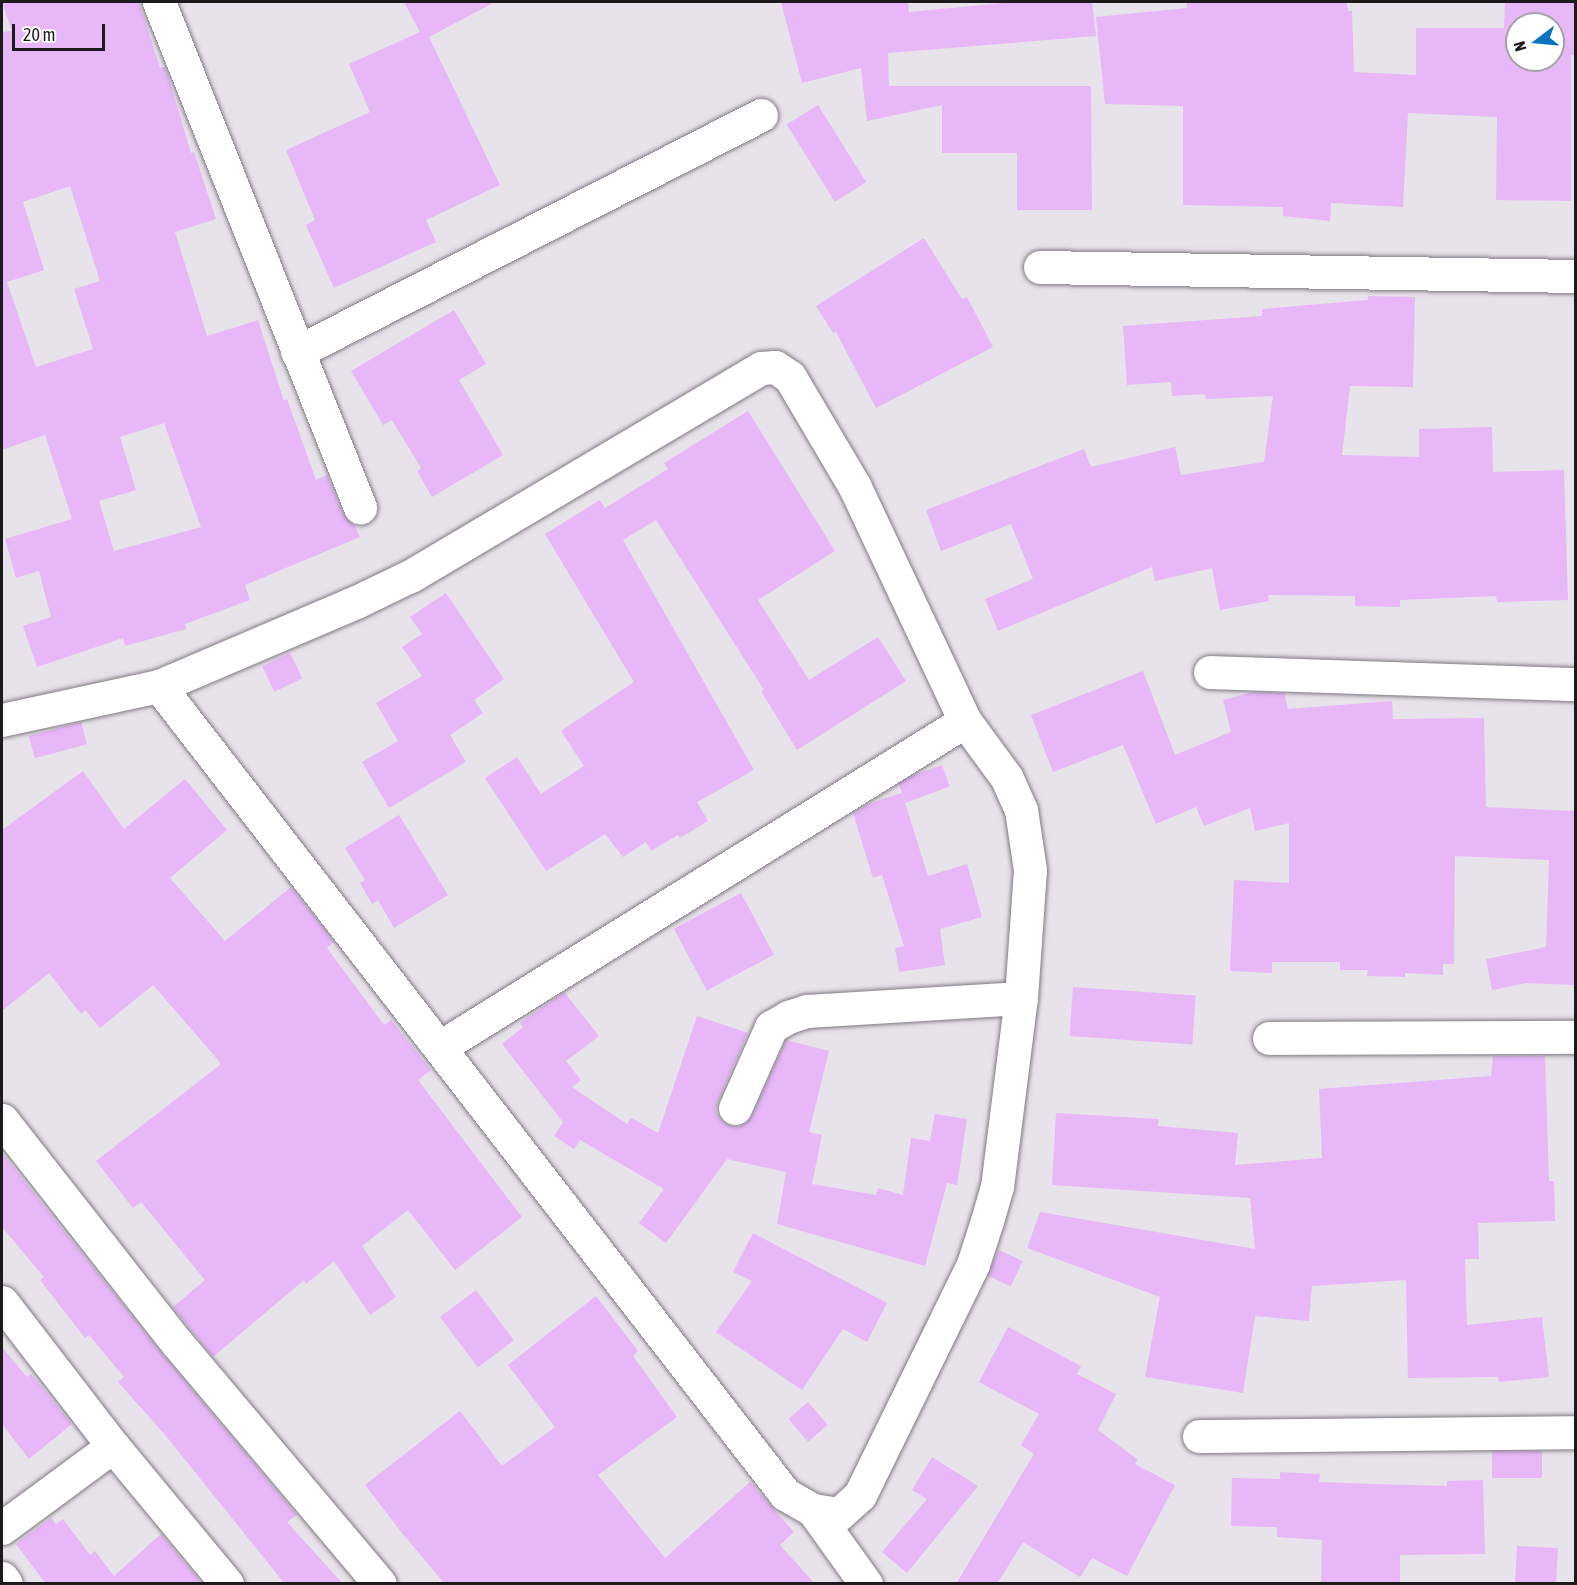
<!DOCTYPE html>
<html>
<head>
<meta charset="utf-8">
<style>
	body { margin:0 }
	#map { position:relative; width:1577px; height:1585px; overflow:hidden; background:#e8e2ea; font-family:"Asap Condensed",sans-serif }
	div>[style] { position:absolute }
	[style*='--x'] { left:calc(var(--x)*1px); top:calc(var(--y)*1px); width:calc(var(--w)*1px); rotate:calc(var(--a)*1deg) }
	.building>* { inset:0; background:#e7b7f8; transform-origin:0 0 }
	.roads { filter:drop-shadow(0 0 2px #807a82) drop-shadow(0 0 2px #807a82) }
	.minor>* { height:33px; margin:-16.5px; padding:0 16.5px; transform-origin:16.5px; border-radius:16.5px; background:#fff }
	span { translate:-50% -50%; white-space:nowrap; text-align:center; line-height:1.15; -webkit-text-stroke:5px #fff; paint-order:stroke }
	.frame { position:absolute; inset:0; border:3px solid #1c1a1d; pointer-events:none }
	.north { position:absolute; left:1505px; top:12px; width:60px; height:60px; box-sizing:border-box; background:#fff; border:2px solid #a4a3a5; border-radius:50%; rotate:254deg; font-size:16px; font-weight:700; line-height:24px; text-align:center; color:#1c1a1d }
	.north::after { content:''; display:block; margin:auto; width:21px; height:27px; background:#0b74bf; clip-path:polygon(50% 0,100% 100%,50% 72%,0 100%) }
	.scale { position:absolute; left:12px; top:24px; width:93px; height:27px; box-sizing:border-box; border:3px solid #1c1a1d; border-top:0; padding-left:8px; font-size:18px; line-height:21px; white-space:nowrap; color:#1c1a1d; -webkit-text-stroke:4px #fff; paint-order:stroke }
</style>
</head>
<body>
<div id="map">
	<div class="building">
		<div style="clip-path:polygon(evenodd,2px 2px,139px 2px,160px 68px,165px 67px,167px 72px,191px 153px,194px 152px,216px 219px,175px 232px,207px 336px,258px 320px,284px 401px,287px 399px,316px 480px,327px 475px,343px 514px,354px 524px,360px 537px,245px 585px,250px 600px,185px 624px,186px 629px,125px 646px,123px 638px,37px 667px,23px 626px,51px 617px,39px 571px,16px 578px,5px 539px,72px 519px,45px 435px,2px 450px,2px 32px,12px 31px,2px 2px,70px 186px,100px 281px,74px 289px,93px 349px,36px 367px,7px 282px,44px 270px,23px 202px,70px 186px,2px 2px,164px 423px,201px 527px,114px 551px,99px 501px,136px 490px,120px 437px,164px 423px)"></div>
		<div style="clip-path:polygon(404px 2px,495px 2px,429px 37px,500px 185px,426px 220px,436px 242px,334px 288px,306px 225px,315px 220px,286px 150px,370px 112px,349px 64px,420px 32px)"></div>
		<div style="clip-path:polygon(781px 2px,908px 2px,909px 12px,1013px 2px,1092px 2px,1096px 36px,888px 53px,889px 86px,1091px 86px,1092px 210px,1017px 210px,1017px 153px,942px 153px,942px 105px,867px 121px,861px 68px,802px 83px)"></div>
		<div style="clip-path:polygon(evenodd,1186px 2px,1347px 2px,1348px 11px,1352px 11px,1354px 72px,1416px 75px,1416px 28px,1504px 28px,1505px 2px,1575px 2px,1575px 55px,1571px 55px,1571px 201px,1496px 200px,1497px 117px,1408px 113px,1403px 207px,1331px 203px,1330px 221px,1283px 216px,1283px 207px,1183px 205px,1183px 106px,1105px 104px,1096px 17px,1187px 8px,1186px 2px,1517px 24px,1553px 24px,1553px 60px,1517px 60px,1517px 24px)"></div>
		<div style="left:818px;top:105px;width:91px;height:37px;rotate:58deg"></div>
		<div style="clip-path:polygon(924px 238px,962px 299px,967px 297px,993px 347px,876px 408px,836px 332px,833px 333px,816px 306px)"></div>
		<div style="clip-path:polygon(1368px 296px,1415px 297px,1413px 387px,1350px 386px,1342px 455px,1419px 457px,1419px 429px,1492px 427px,1493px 472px,1564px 470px,1568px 600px,1497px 602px,1496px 596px,1400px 600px,1400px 607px,1355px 606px,1355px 596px,1268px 595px,1269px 601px,1220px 610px,1212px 568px,1155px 581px,1152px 567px,998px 631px,985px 599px,1033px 579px,1011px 524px,941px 551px,926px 510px,1084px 449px,1091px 467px,1175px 447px,1181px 475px,1264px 462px,1273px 396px,1206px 399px,1205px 394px,1172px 396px,1171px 382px,1127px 385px,1123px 326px,1262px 316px,1262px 309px,1368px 300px)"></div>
		<div style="clip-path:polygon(454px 310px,486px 364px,459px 380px,503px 455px,432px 497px,417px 471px,421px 468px,392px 420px,383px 425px,351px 371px)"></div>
		<div style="clip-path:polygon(748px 411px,835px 551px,758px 600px,809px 680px,878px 637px,906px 681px,797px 750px,761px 691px,764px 690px,656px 520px,623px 540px,754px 770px,697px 802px,708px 821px,680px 838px,678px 835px,651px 851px,646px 842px,623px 857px,605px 834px,546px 871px,485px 778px,517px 757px,541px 794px,584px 766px,561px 731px,634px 682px,545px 534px,600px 500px,605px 508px,668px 469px,664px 463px)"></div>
		<div style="clip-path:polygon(446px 593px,504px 679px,474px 700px,483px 713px,450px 735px,466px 762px,389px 808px,362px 762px,398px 741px,376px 703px,422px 676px,402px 647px,422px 634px,410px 617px)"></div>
		<div style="left:290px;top:653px;width:28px;height:31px;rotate:64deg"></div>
		<div style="clip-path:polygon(1143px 671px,1175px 755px,1231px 732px,1223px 700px,1253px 692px,1284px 693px,1288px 709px,1392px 701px,1393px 719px,1484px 718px,1486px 807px,1575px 811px,1575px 985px,1526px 983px,1492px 990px,1486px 959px,1546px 947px,1549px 860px,1455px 856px,1454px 964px,1443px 964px,1443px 975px,1405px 973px,1405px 977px,1367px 976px,1368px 970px,1340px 970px,1340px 962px,1272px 962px,1272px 973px,1230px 971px,1234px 880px,1289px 883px,1289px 823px,1255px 831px,1250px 808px,1204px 826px,1196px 807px,1156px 824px,1123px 745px,1053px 772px,1031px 715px)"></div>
		<div style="left:81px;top:722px;width:23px;height:54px;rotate:75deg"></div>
		<div style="left:942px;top:765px;width:23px;height:47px;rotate:70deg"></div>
		<div style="clip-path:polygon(83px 771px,124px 829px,185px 779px,227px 830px,170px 878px,225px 941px,291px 887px,334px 942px,327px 948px,384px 1025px,391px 1020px,431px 1070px,418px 1080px,522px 1217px,455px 1270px,408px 1210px,362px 1246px,396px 1297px,370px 1315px,334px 1261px,306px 1284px,304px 1280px,213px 1357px,173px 1307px,205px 1280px,141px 1202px,133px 1208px,96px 1161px,220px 1065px,219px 1061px,153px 985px,100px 1028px,85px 1010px,81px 1014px,49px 973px,2px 1011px,2px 830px)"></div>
		<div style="clip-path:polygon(902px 793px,928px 876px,967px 864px,982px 917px,940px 929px,945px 965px,899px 972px,895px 948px,904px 946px,882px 875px,873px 878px,853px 813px,868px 804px)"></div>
		<div style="clip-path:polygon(399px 815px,448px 895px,394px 928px,378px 900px,372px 904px,360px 883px,365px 880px,345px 848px)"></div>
		<div style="left:741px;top:893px;width:70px;height:76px;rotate:62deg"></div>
		<div style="left:1073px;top:987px;width:123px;height:49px;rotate:4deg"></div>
		<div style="clip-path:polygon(564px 992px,599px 1036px,566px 1061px,581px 1080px,572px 1087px,627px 1124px,631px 1118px,658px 1133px,697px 1016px,748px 1033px,718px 1101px,716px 1111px,720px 1119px,728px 1125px,738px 1127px,746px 1123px,752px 1116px,786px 1040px,829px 1051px,809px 1132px,822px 1135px,812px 1184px,876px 1195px,878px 1188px,903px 1195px,911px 1138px,930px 1141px,935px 1114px,967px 1119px,957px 1185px,947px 1183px,925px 1266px,777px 1224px,786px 1172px,727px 1159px,666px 1243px,639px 1223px,664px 1189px,580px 1140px,574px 1149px,554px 1136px,563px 1122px,502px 1044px,523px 1027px,520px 1023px)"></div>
		<div style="clip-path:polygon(1493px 1056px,1545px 1056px,1549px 1181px,1554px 1181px,1555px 1221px,1478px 1223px,1479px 1259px,1465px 1259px,1467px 1325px,1542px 1317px,1549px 1377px,1499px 1382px,1498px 1377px,1408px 1378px,1406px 1280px,1312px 1286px,1309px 1321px,1255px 1316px,1243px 1393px,1145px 1377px,1160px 1297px,1027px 1248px,1040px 1212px,1255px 1249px,1250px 1198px,1052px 1185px,1056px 1113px,1159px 1119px,1158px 1126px,1238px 1133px,1235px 1165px,1322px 1158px,1319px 1089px,1491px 1076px)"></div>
		<div style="clip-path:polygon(2px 1153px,163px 1355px,297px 1515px,287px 1522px,343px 1584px,285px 1584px,166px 1436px,118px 1382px,124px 1377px,89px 1335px,85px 1338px,40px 1280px,44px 1277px,2px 1227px)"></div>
		<div style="clip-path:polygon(753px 1233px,887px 1303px,867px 1342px,843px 1329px,802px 1390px,716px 1332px,752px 1281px,733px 1272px)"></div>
		<div style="left:999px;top:1250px;width:26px;height:28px;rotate:25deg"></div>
		<div style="left:476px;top:1290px;width:63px;height:45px;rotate:53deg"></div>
		<div style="clip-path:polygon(596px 1296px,638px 1351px,633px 1356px,677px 1417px,598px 1475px,665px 1558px,750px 1482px,794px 1532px,780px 1545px,815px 1584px,445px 1584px,402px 1533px,365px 1485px,460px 1411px,502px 1466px,555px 1427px,508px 1365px)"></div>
		<div style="clip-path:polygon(1008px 1327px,1081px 1366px,1077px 1374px,1116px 1394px,1098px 1430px,1138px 1460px,1135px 1464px,1175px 1485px,1127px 1576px,1092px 1558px,1080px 1577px,1023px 1542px,997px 1584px,956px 1584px,1034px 1454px,1021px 1445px,1039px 1414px,979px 1382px)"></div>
		<div style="clip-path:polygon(2px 1347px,27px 1377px,31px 1374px,72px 1424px,29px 1459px,2px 1424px)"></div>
		<div style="left:808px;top:1402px;width:30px;height:26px;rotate:49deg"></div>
		<div style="left:1542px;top:1451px;width:27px;height:50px;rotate:90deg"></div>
		<div style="clip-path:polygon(932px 1457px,978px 1486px,907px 1573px,882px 1552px,927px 1499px,912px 1490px)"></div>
		<div style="clip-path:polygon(1280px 1472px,1320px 1474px,1319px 1482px,1373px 1484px,1447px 1486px,1447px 1481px,1483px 1480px,1485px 1554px,1400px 1555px,1400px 1584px,1321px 1584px,1322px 1540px,1277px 1537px,1277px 1527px,1231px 1526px,1232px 1478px,1280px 1479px)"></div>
		<div style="clip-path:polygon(51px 1518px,56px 1524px,63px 1519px,90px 1555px,95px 1551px,114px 1576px,161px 1534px,202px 1584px,46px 1584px,16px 1544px)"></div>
		<div style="left:1517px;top:1546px;width:41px;height:38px;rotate:3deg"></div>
	</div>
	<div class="roads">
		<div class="minor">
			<div style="--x:159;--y:2;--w:544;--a:68.3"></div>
			<div style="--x:1040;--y:267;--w:536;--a:0.96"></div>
			<div style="--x:297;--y:352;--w:521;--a:-27.06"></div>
			<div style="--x:1210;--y:672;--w:366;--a:1.9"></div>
			<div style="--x:2;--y:720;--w:161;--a:-12.2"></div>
			<div style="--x:159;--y:686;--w:1022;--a:52.23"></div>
			<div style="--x:785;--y:1494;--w:32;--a:30"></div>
			<div style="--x:813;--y:1510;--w:26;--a:9"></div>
			<div style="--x:839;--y:1514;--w:28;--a:-42"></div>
			<div style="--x:860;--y:1495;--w:257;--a:-63.9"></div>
			<div style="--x:973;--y:1264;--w:45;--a:-72"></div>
			<div style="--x:987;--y:1221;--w:35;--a:-74"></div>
			<div style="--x:997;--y:1187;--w:191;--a:-82.8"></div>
			<div style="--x:1021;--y:998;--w:128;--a:-86"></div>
			<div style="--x:1030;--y:870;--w:61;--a:-98.5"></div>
			<div style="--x:1021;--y:810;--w:36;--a:-114"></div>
			<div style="--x:1006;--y:777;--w:69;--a:-126.2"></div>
			<div style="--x:965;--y:721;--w:259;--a:-115.2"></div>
			<div style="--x:855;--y:487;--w:128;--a:-120.6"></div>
			<div style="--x:790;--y:377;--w:18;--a:-146"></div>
			<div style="--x:775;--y:367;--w:14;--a:176"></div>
			<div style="--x:761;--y:368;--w:408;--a:149.3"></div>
			<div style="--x:410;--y:576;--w:60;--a:154.3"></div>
			<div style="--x:356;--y:602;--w:214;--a:156.9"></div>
			<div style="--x:1269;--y:1038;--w:307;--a:-0.2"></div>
			<div style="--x:440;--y:1047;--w:618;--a:-31.84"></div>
			<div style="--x:735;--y:1108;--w:89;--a:-66"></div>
			<div style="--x:771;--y:1027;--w:20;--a:-30"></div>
			<div style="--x:788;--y:1017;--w:20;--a:-18"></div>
			<div style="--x:807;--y:1011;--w:214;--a:-3.5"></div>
			<div style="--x:2;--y:1120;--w:283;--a:51.9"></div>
			<div style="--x:177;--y:1343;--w:315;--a:49.9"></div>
			<div style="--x:2;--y:1302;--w:182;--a:52.4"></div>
			<div style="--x:113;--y:1446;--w:179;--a:50.4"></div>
			<div style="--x:1199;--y:1436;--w:377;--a:-0.6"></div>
			<div style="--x:813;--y:1510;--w:91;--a:54.4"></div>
			<div style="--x:2;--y:1528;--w:138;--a:-36.5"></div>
			<div style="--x:2;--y:1578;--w:7;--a:56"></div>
		</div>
	</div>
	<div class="frame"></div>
	<div class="north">N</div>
	<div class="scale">20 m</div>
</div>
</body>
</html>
